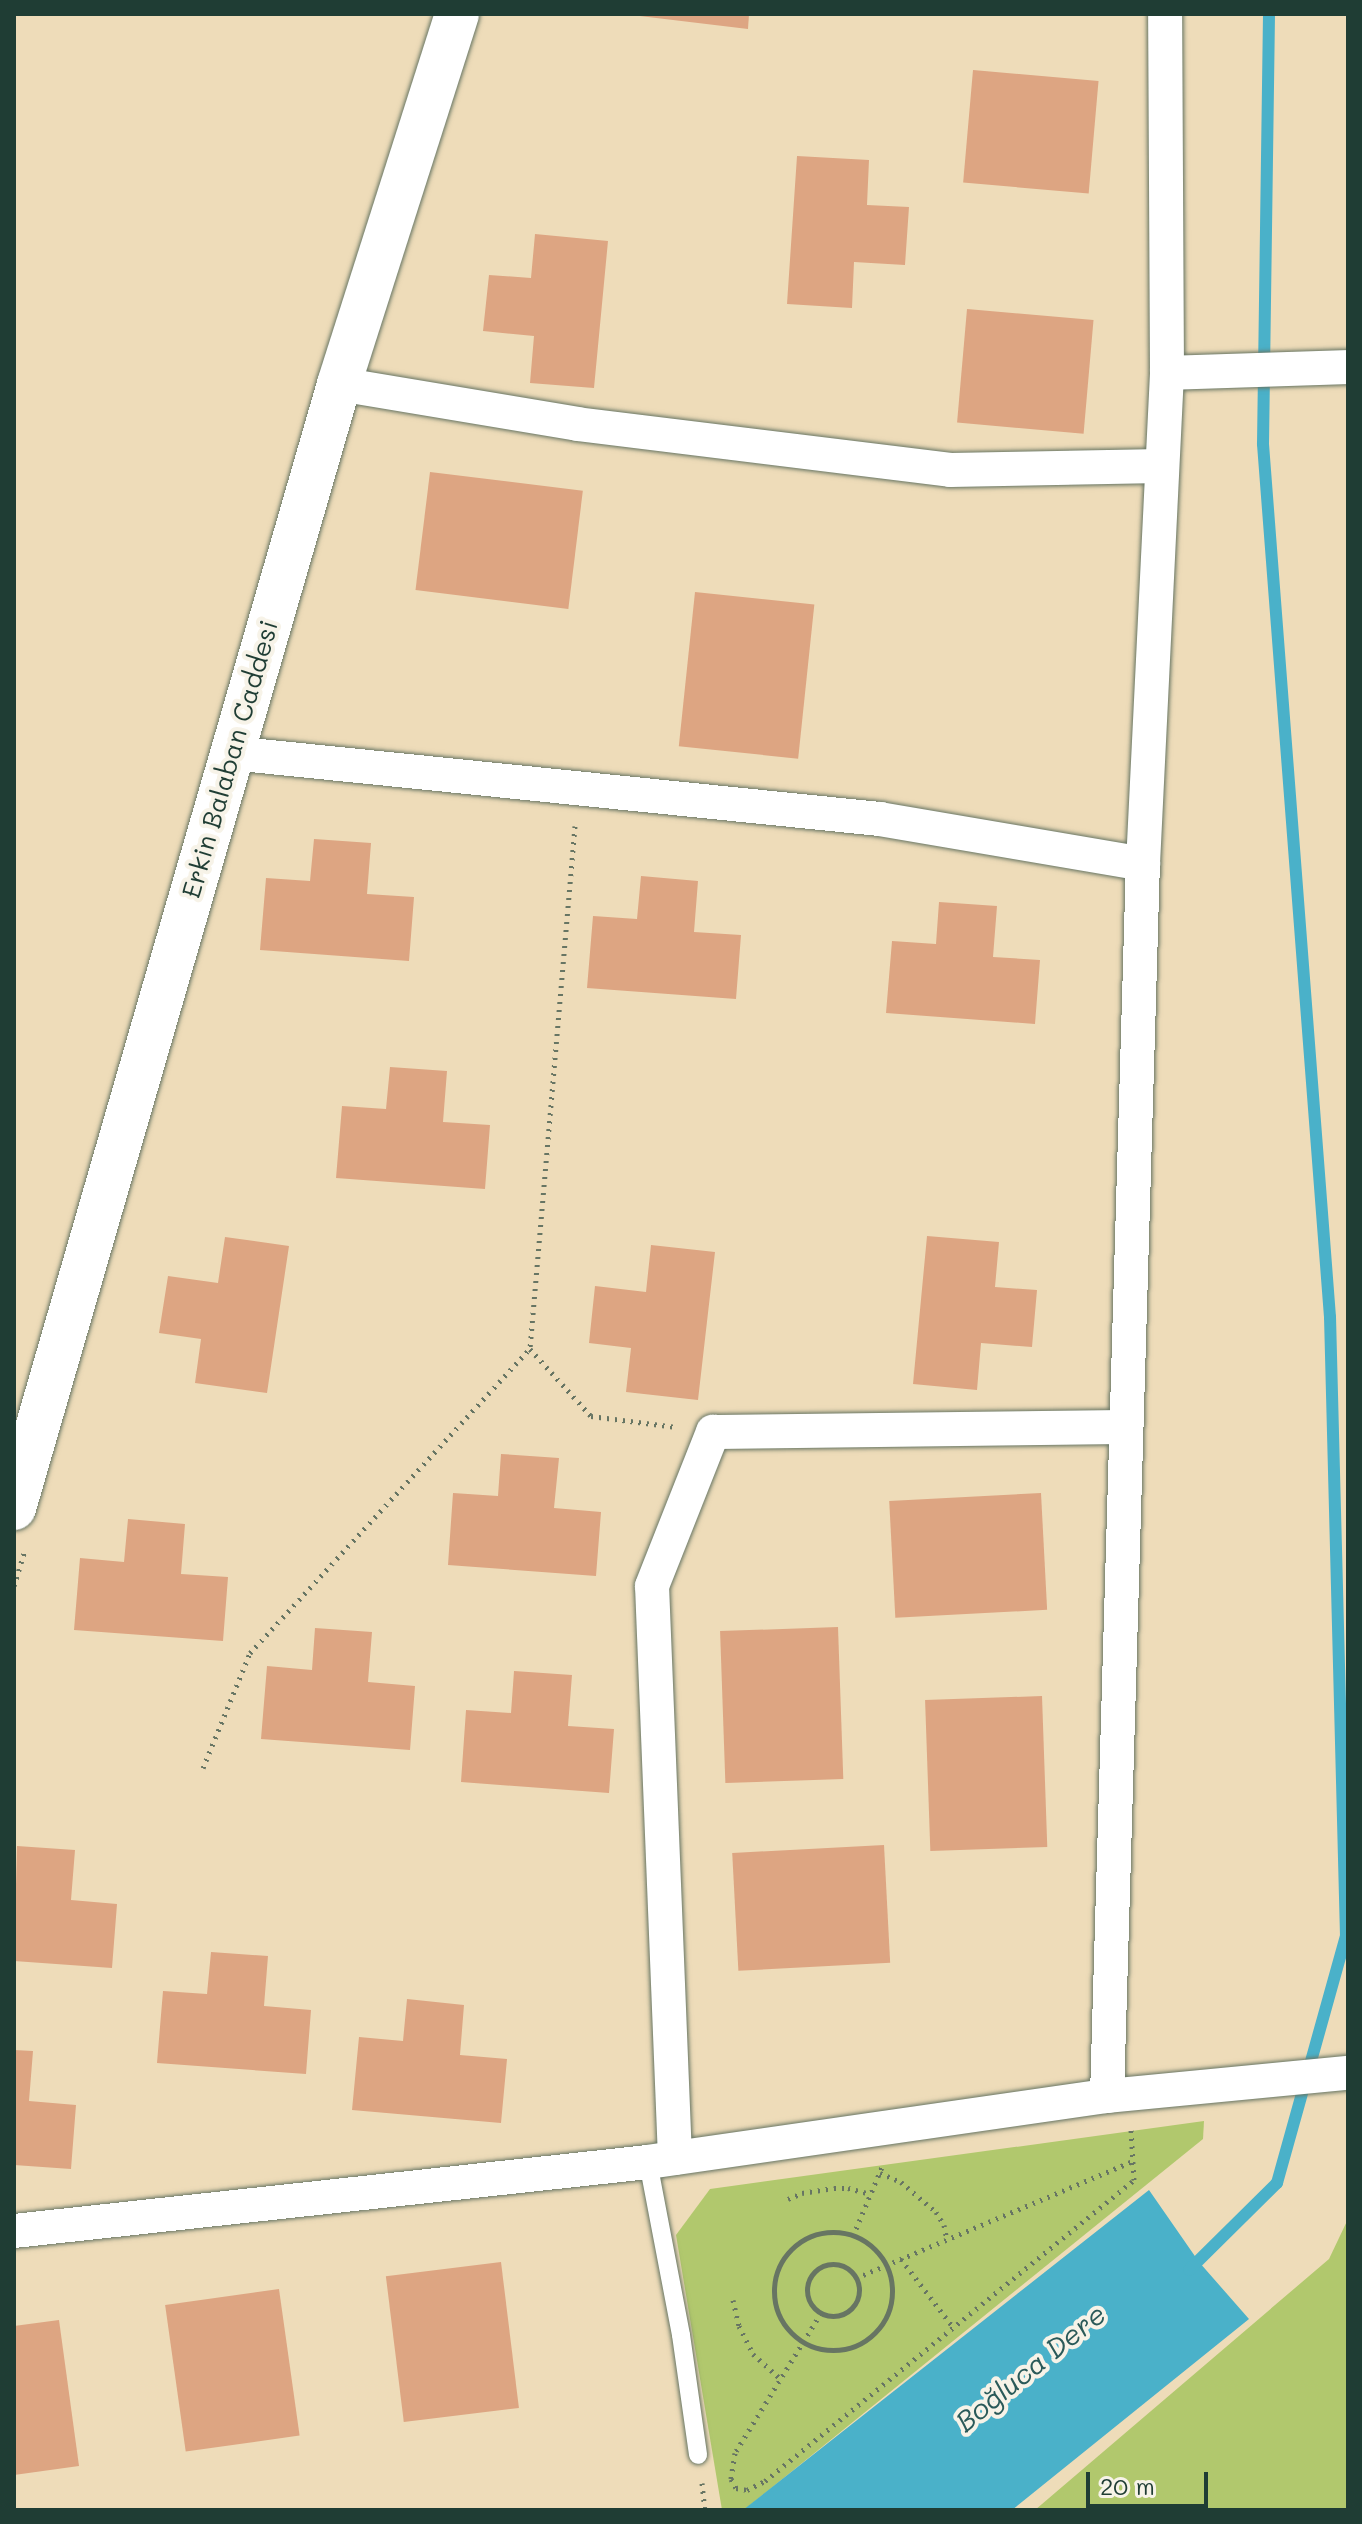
<!DOCTYPE html>
<html>
<head>
<meta charset="utf-8">
<style>
	body { margin:0 }
	#map { position:relative; width:1362px; height:2524px; overflow:hidden; background:#eedcb9; font-family:Mali,sans-serif }
	div>[style] { position:absolute }
	[style*='--x'] { left:calc(var(--x)*1px); top:calc(var(--y)*1px); width:calc(var(--w)*1px); rotate:calc(var(--a)*1deg) }
	.green>* { inset:0; background:#b1c86d }
	.water>* { inset:0; background:#4ab1c9 }
	.stream>* { height:12px; margin:-6px; padding:0 6px; transform-origin:6px; border-radius:6px; background:#4ab1c9 }
	.building>* { inset:0; background:#dda582; transform-origin:0 0 }
	.path>* { height:5px; margin-top:-2.5px; transform-origin:0; background:repeating-linear-gradient(90deg,#677563 0 2px,transparent 0 8px) }
	.path>.ring { margin:-2.5px; padding:0; box-sizing:content-box; background:none; border:5px solid #677563; border-radius:50% }
	.roads { filter:drop-shadow(0 0 2px #677563) drop-shadow(0 0 2px #677563) }
	.service>* { height:18px; margin:-9px; padding:0 9px; transform-origin:9px; border-radius:9px; background:#fff }
	.minor>* { height:34px; margin:-17px; padding:0 17px; transform-origin:17px; border-radius:17px; background:#fff }
	.tertiary>* { height:44px; margin:-22px; padding:0 22px; transform-origin:22px; border-radius:22px; background:#fff }
	span { translate:-50% -50%; white-space:nowrap; text-align:center; line-height:1.15; -webkit-text-stroke:8px #f7f3e8; paint-order:stroke }
	.street-label { font-size:26px; color:#1f3d34 }
	.water-label { font-size:28px; color:#2a5a59; font-style:italic }
	.frame { position:absolute; inset:0; border:16px solid #1f3d34; pointer-events:none }
	.scale { position:absolute; left:1086px; top:2472px; width:122px; height:36px; box-sizing:border-box; border:4px solid #1f3d34; border-top:0; padding-left:10px; font-size:24px; line-height:28px; white-space:nowrap; color:#1f3d34; -webkit-text-stroke:6px #f7f3e8; paint-order:stroke }
</style>
</head>
<body>
<div id="map">
	<div class="green">
		<div style="clip-path:polygon(1204px 2121px,1203px 2139px,744px 2510px,722px 2510px,676px 2235px,710px 2189px)"></div>
		<div style="clip-path:polygon(1348px 2219px,1348px 2510px,1035px 2510px,1329px 2259px)"></div>
	</div>
	<div class="water">
		<div style="clip-path:polygon(1149px 2190px,1199px 2262px,1249px 2319px,1012px 2510px,743px 2510px)"></div>
	</div>
	<div class="stream">
		<div style="--x:1189;--y:2270;--w:124;--a:-44.7"></div>
		<div style="--x:1277;--y:2183;--w:256;--a:-74.4"></div>
		<div style="--x:1346;--y:1936;--w:619;--a:-91.48"></div>
		<div style="--x:1330;--y:1317;--w:876;--a:-94.39"></div>
		<div style="--x:1263;--y:444;--w:430;--a:-89.2"></div>
	</div>
	<div class="building">
		<div style="clip-path:polygon(623px 14px,749px 14px,748px 29px)"></div>
		<div style="left:973px;top:70px;width:126px;height:113px;rotate:5deg"></div>
		<div style="clip-path:polygon(797px 156px,869px 160px,867px 205px,909px 207px,905px 265px,854px 262px,852px 308px,787px 304px)"></div>
		<div style="clip-path:polygon(535px 234px,608px 241px,594px 388px,530px 383px,534px 336px,483px 331px,489px 275px,531px 278px)"></div>
		<div style="left:967px;top:309px;width:127px;height:114px;rotate:5deg"></div>
		<div style="left:430px;top:472px;width:154px;height:119px;rotate:7deg"></div>
		<div style="left:695px;top:592px;width:120px;height:155px;rotate:6deg"></div>
		<div style="clip-path:polygon(314px 839px,371px 843px,367px 894px,414px 897px,409px 961px,260px 950px,266px 878px,310px 881px)"></div>
		<div style="clip-path:polygon(641px 876px,698px 881px,694px 932px,741px 935px,736px 999px,587px 988px,593px 916px,637px 919px)"></div>
		<div style="clip-path:polygon(939px 902px,997px 906px,993px 957px,1040px 960px,1035px 1024px,886px 1013px,892px 941px,936px 944px)"></div>
		<div style="clip-path:polygon(390px 1067px,447px 1071px,443px 1122px,490px 1125px,485px 1189px,336px 1178px,342px 1106px,386px 1109px)"></div>
		<div style="clip-path:polygon(927px 1236px,999px 1242px,995px 1287px,1037px 1290px,1032px 1347px,981px 1343px,977px 1390px,913px 1384px)"></div>
		<div style="clip-path:polygon(225px 1237px,289px 1246px,267px 1393px,195px 1383px,201px 1339px,159px 1333px,168px 1276px,218px 1283px)"></div>
		<div style="clip-path:polygon(651px 1245px,715px 1252px,698px 1400px,626px 1392px,631px 1348px,589px 1343px,595px 1286px,646px 1292px)"></div>
		<div style="clip-path:polygon(501px 1454px,559px 1458px,554px 1508px,601px 1512px,596px 1576px,448px 1565px,453px 1493px,498px 1496px)"></div>
		<div style="left:1041px;top:1493px;width:117px;height:152px;rotate:87deg"></div>
		<div style="clip-path:polygon(128px 1519px,185px 1524px,181px 1574px,228px 1577px,223px 1641px,74px 1630px,80px 1558px,124px 1562px)"></div>
		<div style="left:838px;top:1627px;width:152px;height:118px;rotate:88deg"></div>
		<div style="clip-path:polygon(315px 1628px,372px 1632px,368px 1682px,415px 1686px,410px 1750px,261px 1739px,267px 1666px,312px 1670px)"></div>
		<div style="clip-path:polygon(514px 1671px,572px 1675px,568px 1726px,614px 1729px,609px 1793px,461px 1782px,466px 1710px,511px 1713px)"></div>
		<div style="left:1042px;top:1696px;width:151px;height:117px;rotate:88deg"></div>
		<div style="left:884px;top:1845px;width:118px;height:152px;rotate:87deg"></div>
		<div style="clip-path:polygon(17px 1846px,75px 1850px,71px 1900px,117px 1904px,112px 1968px,14px 1961px)"></div>
		<div style="clip-path:polygon(211px 1952px,268px 1956px,264px 2006px,311px 2010px,306px 2074px,157px 2063px,163px 1991px,207px 1994px)"></div>
		<div style="clip-path:polygon(407px 1999px,464px 2005px,460px 2055px,507px 2059px,501px 2123px,352px 2110px,359px 2037px,403px 2041px)"></div>
		<div style="clip-path:polygon(14px 2050px,33px 2051px,29px 2101px,76px 2105px,71px 2169px,14px 2165px)"></div>
		<div style="left:501px;top:2262px;width:147px;height:116px;rotate:83deg"></div>
		<div style="left:279px;top:2289px;width:148px;height:115px;rotate:82deg"></div>
		<div style="clip-path:polygon(59px 2320px,79px 2466px,14px 2475px,14px 2326px)"></div>
	</div>
	<div class="path">
		<div style="--x:575;--y:826;--w:525;--a:94.92"></div>
		<div style="--x:530;--y:1349;--w:91;--a:47.7"></div>
		<div style="--x:591;--y:1416;--w:86;--a:7.4"></div>
		<div style="--x:14;--y:1586;--w:39;--a:-73"></div>
		<div style="--x:203;--y:1768;--w:124;--a:-67.8"></div>
		<div style="--x:250;--y:1653;--w:413;--a:-47.4"></div>
		<div style="--x:880;--y:2173;--w:23;--a:23"></div>
		<div style="--x:901;--y:2182;--w:46;--a:40.6"></div>
		<div style="--x:936;--y:2212;--w:15;--a:58"></div>
		<div style="--x:944;--y:2225;--w:15;--a:79"></div>
		<div style="--x:788;--y:2199;--w:15;--a:-23"></div>
		<div style="--x:802;--y:2193;--w:32;--a:-9"></div>
		<div style="--x:834;--y:2188;--w:14;--a:0"></div>
		<div style="--x:848;--y:2188;--w:23;--a:15"></div>
		<div class="ring" style="left:774px;top:2232px;width:113px;height:113px"></div>
		<div style="--x:853;--y:2236;--w:75;--a:-67.2"></div>
		<div style="--x:901;--y:2259;--w:86;--a:52.6"></div>
		<div class="ring" style="left:807px;top:2264px;width:47px;height:47px"></div>
		<div style="--x:856;--y:2278;--w:301;--a:-22.9"></div>
		<div style="--x:733;--y:2300;--w:27;--a:77"></div>
		<div style="--x:739;--y:2326;--w:31;--a:63"></div>
		<div style="--x:753;--y:2354;--w:39;--a:42"></div>
		<div style="--x:821;--y:2313;--w:164;--a:121.6"></div>
		<div style="--x:735;--y:2453;--w:26;--a:99"></div>
		<div style="--x:731;--y:2479;--w:10;--a:61"></div>
		<div style="--x:736;--y:2488;--w:11;--a:10"></div>
		<div style="--x:747;--y:2490;--w:20;--a:-27"></div>
		<div style="--x:765;--y:2481;--w:476;--a:-39.2"></div>
		<div style="--x:1134;--y:2180;--w:50;--a:-93.4"></div>
		<div style="--x:702;--y:2483;--w:27;--a:84"></div>
	</div>
	<div class="roads">
		<div class="service">
			<div style="--x:648;--y:2162;--w:176;--a:79.2"></div>
			<div style="--x:681;--y:2335;--w:121;--a:81.9"></div>
		</div>
		<div class="minor">
			<div style="--x:1167;--y:373;--w:181;--a:-1.9"></div>
			<div style="--x:339;--y:384;--w:241;--a:9.5"></div>
			<div style="--x:577;--y:424;--w:376;--a:7"></div>
			<div style="--x:950;--y:470;--w:212;--a:-1.1"></div>
			<div style="--x:231;--y:753;--w:652;--a:5.81"></div>
			<div style="--x:880;--y:819;--w:267;--a:9.7"></div>
			<div style="--x:1107;--y:2096;--w:1233;--a:-88.33"></div>
			<div style="--x:1143;--y:864;--w:492;--a:-87.2"></div>
			<div style="--x:1167;--y:373;--w:359;--a:-90.3"></div>
			<div style="--x:675;--y:2158;--w:572;--a:-92.3"></div>
			<div style="--x:652;--y:1586;--w:166;--a:-68.4"></div>
			<div style="--x:713;--y:1432;--w:413;--a:-0.7"></div>
			<div style="--x:14;--y:2231;--w:638;--a:-6.21"></div>
			<div style="--x:648;--y:2162;--w:464;--a:-8.2"></div>
			<div style="--x:1107;--y:2096;--w:242;--a:-5.5"></div>
		</div>
		<div class="tertiary">
			<div style="--x:14;--y:1508;--w:1170;--a:-73.87"></div>
			<div style="--x:339;--y:384;--w:388;--a:-72.3"></div>
		</div>
	</div>
	<div class="street-label">
		<span style="left:230px;top:759px;rotate:-74deg">Erkin Balaban Caddesi</span>
	</div>
	<div class="water-label">
		<span style="left:1030px;top:2367px;rotate:-39deg">Boğluca Dere</span>
	</div>
	<div class="frame"></div>
	<div class="scale">20 m</div>
</div>
</body>
</html>
